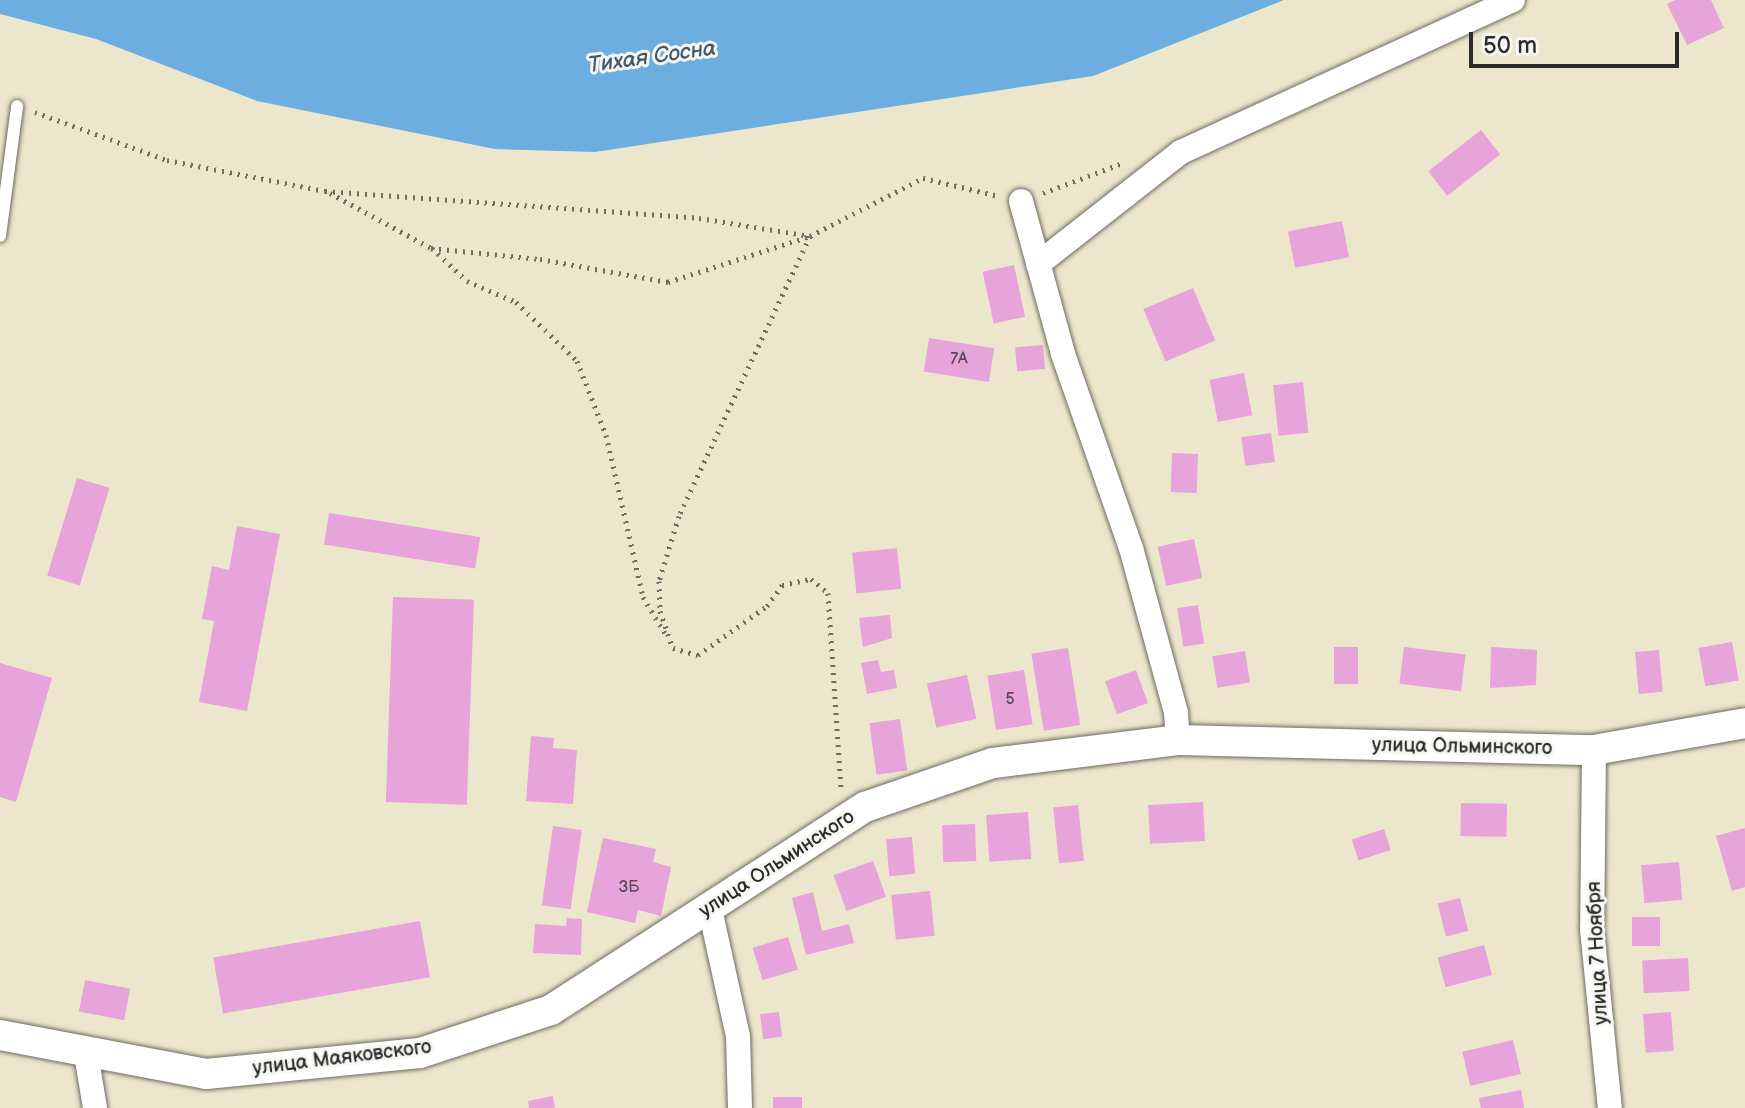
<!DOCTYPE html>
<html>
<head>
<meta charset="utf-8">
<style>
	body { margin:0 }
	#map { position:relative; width:1745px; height:1108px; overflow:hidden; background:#ebe6cc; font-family:"Balsamiq Sans",sans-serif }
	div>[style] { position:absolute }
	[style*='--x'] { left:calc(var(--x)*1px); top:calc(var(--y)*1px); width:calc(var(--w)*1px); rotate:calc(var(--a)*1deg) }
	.water>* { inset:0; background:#6caee0 }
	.building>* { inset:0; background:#e7a4db; transform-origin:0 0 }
	.path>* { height:5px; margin-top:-2.5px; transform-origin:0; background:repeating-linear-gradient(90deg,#6e6c63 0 2px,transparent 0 8px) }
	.roads { filter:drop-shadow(0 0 2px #6e6c63) drop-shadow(0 0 2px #6e6c63) }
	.service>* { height:12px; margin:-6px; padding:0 6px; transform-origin:6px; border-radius:6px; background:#fff }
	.minor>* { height:24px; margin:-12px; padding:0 12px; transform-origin:12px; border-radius:12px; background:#fff }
	.tertiary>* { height:30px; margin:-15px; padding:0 15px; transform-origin:15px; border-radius:15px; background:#fff }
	span { translate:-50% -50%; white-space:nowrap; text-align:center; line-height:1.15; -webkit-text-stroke:6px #f6f6f2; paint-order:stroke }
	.number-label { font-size:16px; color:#5a4957 }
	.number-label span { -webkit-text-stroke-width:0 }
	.street-label { font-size:20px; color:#2b2b2b }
	.water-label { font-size:22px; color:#42596a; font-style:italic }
	.scale { position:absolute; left:1469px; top:32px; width:210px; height:36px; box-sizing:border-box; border:4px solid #2b2b2b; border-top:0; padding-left:10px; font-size:24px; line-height:28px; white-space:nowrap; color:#2b2b2b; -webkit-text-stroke:6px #f6f6f2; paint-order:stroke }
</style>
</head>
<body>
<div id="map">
	<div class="water">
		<div style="clip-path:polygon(0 0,1284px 0,1093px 76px,595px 152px,495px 149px,257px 101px,96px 39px,0 14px)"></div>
	</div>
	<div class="building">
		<div style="clip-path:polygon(1675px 0,1711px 0,1724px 28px,1687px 45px,1667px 4px)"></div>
		<div style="left:1481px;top:130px;width:31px;height:67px;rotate:52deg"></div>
		<div style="left:1342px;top:221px;width:37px;height:55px;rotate:79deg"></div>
		<div style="left:1014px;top:265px;width:53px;height:32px;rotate:78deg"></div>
		<div style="left:1193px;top:288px;width:57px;height:54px;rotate:67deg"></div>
		<div style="left:929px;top:338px;width:66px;height:34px;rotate:9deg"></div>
		<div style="left:1043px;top:345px;width:24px;height:28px;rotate:85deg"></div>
		<div style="left:1244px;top:373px;width:43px;height:35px;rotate:79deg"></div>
		<div style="left:1303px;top:382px;width:51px;height:30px;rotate:84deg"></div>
		<div style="left:1271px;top:433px;width:29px;height:30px;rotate:82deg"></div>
		<div style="left:1172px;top:453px;width:26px;height:39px;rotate:2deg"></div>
		<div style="left:77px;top:478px;width:34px;height:102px;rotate:17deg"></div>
		<div style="left:329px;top:513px;width:153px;height:32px;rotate:9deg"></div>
		<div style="clip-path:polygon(237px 526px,280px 534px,247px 711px,199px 702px,214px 621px,202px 619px,212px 566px,229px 570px)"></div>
		<div style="left:1194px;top:539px;width:40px;height:37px;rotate:78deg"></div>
		<div style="left:897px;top:548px;width:41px;height:45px;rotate:84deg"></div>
		<div style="left:393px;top:597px;width:81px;height:205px;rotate:2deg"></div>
		<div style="left:1198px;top:605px;width:39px;height:21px;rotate:81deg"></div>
		<div style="clip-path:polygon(890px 615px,892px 638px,863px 647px,859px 618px)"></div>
		<div style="left:1732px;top:642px;width:39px;height:34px;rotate:80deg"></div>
		<div style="left:1334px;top:647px;width:24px;height:37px"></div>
		<div style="left:1404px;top:647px;width:62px;height:37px;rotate:7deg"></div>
		<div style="clip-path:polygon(1491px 647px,1537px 650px,1536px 685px,1490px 688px)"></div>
		<div style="left:1068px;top:648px;width:78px;height:37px;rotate:81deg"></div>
		<div style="left:1659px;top:650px;width:42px;height:24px;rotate:85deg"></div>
		<div style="left:1245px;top:651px;width:32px;height:33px;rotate:81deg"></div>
		<div style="clip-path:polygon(878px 660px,881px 672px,894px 670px,897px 688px,867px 694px,861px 663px)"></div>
		<div style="clip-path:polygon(0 663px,52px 678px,16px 802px,0 797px)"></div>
		<div style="left:1024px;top:670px;width:55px;height:37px;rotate:81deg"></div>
		<div style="left:1136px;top:670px;width:35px;height:33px;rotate:70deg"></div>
		<div style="left:967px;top:675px;width:45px;height:41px;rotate:78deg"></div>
		<div style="left:900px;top:719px;width:52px;height:31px;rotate:82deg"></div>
		<div style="clip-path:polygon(531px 736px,554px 738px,553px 748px,577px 750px,573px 804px,526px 801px)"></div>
		<div style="left:1203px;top:802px;width:39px;height:55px;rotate:87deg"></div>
		<div style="left:1461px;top:803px;width:46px;height:33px;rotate:1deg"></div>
		<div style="left:1078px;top:805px;width:56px;height:25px;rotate:84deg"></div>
		<div style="left:1028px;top:812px;width:47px;height:42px;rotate:86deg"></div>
		<div style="left:975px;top:824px;width:37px;height:33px;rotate:88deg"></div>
		<div style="left:553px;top:826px;width:29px;height:80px;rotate:8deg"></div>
		<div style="clip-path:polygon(1745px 828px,1745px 887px,1732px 891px,1716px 836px)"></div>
		<div style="left:1384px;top:829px;width:22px;height:34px;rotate:72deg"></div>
		<div style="left:912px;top:837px;width:37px;height:26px;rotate:85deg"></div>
		<div style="clip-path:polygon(603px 838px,656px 849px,653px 862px,671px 867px,661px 916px,638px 910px,635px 923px,587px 912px)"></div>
		<div style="left:873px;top:861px;width:38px;height:42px;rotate:70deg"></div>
		<div style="left:1679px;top:862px;width:38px;height:38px;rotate:85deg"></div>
		<div style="left:930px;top:891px;width:45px;height:39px;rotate:84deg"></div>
		<div style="clip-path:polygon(813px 892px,822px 931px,849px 924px,854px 943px,806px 955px,792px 898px)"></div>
		<div style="left:1460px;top:898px;width:34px;height:23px;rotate:76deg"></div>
		<div style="left:1632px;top:917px;width:28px;height:29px"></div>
		<div style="clip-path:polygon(567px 918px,582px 919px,581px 955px,533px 953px,535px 924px,566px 926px)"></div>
		<div style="left:420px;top:921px;width:57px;height:210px;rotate:80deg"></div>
		<div style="left:788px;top:937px;width:34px;height:37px;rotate:73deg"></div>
		<div style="left:1484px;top:945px;width:31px;height:48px;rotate:75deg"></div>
		<div style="left:1688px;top:958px;width:33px;height:46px;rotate:87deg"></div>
		<div style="left:85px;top:980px;width:46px;height:32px;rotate:11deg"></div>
		<div style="left:779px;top:1012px;width:25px;height:19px;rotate:83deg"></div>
		<div style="left:1671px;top:1012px;width:39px;height:28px;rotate:86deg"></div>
		<div style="left:1513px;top:1040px;width:35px;height:52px;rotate:77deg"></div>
		<div style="clip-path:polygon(1521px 1090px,1524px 1108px,1481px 1108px,1479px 1098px)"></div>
		<div style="clip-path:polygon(553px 1096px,555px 1108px,529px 1108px,528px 1101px)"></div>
		<div style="left:773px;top:1097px;width:29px;height:11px"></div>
	</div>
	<div class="path">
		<div style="--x:35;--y:112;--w:140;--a:20"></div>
		<div style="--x:167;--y:160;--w:161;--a:11.1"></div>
		<div style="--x:325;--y:191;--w:375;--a:4.1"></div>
		<div style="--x:699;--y:218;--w:112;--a:9.2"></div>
		<div style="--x:810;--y:236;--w:127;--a:-27.2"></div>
		<div style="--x:923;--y:178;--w:78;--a:13.3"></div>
		<div style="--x:330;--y:193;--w:115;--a:28.6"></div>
		<div style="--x:431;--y:248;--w:110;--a:5.8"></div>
		<div style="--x:540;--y:259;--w:130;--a:10.2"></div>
		<div style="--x:668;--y:282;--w:149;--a:-17.9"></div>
		<div style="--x:810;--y:236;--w:309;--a:115.1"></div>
		<div style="--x:679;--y:516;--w:68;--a:107.1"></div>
		<div style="--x:659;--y:581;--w:30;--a:88"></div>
		<div style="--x:660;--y:611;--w:39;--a:71"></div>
		<div style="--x:673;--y:648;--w:26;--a:16"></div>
		<div style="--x:698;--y:655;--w:85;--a:-35.4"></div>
		<div style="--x:767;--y:606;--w:26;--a:-54"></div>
		<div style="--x:782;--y:585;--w:30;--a:-12"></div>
		<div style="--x:811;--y:579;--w:22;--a:39"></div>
		<div style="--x:828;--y:593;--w:196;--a:86.2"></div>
		<div style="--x:1043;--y:193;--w:85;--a:-20.6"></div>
		<div style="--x:432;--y:248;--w:48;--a:43.3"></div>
		<div style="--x:467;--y:281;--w:53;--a:23.2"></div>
		<div style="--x:516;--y:302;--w:85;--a:44"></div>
		<div style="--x:577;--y:361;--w:79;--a:68.6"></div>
		<div style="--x:606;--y:435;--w:166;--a:77.1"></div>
		<div style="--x:643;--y:597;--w:42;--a:58.6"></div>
	</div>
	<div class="roads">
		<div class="service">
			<div style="--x:0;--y:236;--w:131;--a:-82.5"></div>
		</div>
		<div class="minor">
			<div style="--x:1021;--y:201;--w:159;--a:74.6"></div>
			<div style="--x:1063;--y:354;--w:206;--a:70.7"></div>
			<div style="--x:1131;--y:548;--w:171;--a:74.7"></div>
			<div style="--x:1176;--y:713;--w:27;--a:86"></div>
			<div style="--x:1038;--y:264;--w:182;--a:-38.1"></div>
			<div style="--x:1181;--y:152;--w:365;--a:-24.6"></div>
			<div style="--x:1594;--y:750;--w:179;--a:90.6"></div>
			<div style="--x:1592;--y:929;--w:180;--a:84.3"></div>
			<div style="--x:710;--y:909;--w:130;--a:77.6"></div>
			<div style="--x:738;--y:1036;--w:72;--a:88.4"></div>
			<div style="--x:86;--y:1054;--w:55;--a:80.5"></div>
		</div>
		<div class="tertiary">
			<div style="--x:0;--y:1035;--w:210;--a:10.7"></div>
			<div style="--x:206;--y:1074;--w:215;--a:-5.6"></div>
			<div style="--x:420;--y:1053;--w:138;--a:-18.2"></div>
			<div style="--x:551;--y:1010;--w:374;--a:-32.9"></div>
			<div style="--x:865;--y:807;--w:135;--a:-19"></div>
			<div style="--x:993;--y:763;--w:186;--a:-7.1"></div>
			<div style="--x:1178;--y:740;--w:416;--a:1.4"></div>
			<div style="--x:1594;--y:750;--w:153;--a:-10.1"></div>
		</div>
	</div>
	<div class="number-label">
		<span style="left:959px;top:360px">7А</span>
		<span style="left:1010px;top:700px">5</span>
		<span style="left:629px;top:888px">3Б</span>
	</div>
	<div class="street-label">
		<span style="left:1462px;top:747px;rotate:1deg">улица Ольминского</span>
		<span style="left:777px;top:864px;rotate:-33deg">улица Ольминского</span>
		<span style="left:1598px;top:953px;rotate:-93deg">улица 7 Ноября</span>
		<span style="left:342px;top:1058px;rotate:-7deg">улица Маяковского</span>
	</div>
	<div class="water-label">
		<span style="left:652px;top:57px;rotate:-8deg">Тихая Сосна</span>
	</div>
	<div class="scale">50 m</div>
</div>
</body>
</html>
